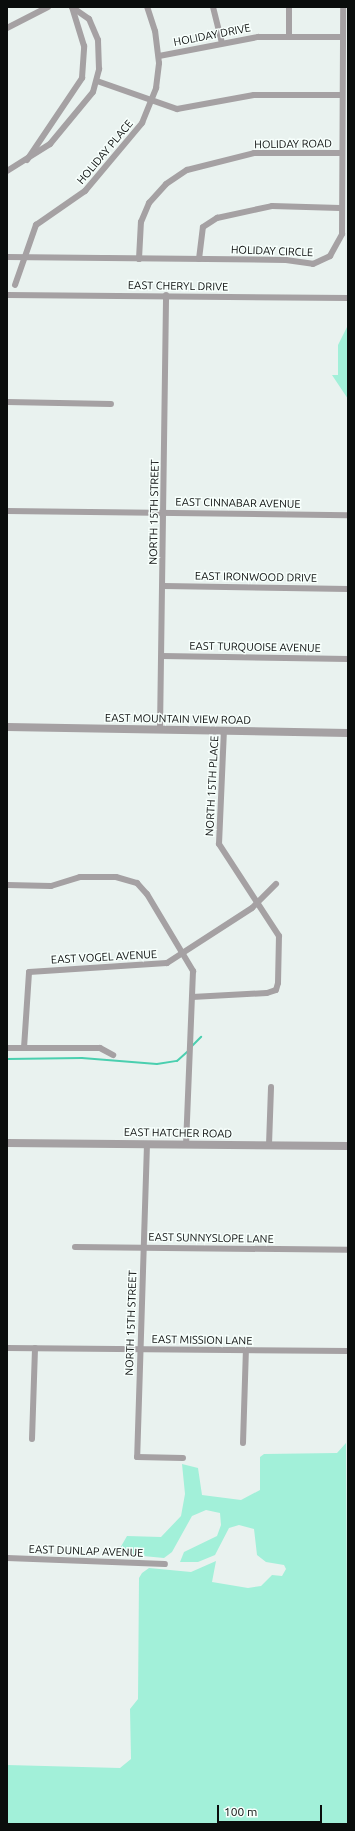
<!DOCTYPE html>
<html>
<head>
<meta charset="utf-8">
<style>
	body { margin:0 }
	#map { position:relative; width:355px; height:1831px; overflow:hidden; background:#e9f2ef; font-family:Ubuntu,sans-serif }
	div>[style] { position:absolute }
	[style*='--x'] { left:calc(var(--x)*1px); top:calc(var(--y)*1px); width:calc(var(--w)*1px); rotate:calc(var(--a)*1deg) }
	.green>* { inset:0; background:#a2f0d9 }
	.stream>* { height:2px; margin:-1px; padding:0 1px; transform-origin:1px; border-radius:1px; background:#4acfaf }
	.minor>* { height:6px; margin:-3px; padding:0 3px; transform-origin:3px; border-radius:3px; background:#a5a1a3 }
	.tertiary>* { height:8px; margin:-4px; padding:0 4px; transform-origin:4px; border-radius:4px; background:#a5a1a3 }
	span { translate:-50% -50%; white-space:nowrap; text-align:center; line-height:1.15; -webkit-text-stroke:3px #f7fffc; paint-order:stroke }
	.street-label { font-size:11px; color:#0a0d0c }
	.frame { position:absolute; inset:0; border:8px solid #0a0d0c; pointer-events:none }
	.scale { position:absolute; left:217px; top:1805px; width:105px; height:18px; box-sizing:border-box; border:2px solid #0a0d0c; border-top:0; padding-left:5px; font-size:12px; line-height:14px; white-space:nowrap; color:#0a0d0c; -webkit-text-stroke:3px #f7fffc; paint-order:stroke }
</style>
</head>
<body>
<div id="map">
	<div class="green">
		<div style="clip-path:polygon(348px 325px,348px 399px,332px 375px,338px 375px,338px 345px)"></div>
		<div style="clip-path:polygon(346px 1443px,348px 1824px,7px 1824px,7px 1765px,120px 1768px,131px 1759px,130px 1709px,138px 1699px,139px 1578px,142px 1573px,149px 1568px,191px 1572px,216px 1561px,212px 1582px,248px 1588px,261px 1586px,272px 1575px,282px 1576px,286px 1569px,284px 1565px,266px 1562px,257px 1555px,254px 1529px,239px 1525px,229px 1528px,215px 1555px,198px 1562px,180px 1562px,184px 1552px,217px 1536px,221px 1525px,220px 1513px,206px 1510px,192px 1516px,172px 1552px,164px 1558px,122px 1554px,119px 1550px,127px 1536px,161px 1537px,181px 1516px,185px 1494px,182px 1464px,198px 1468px,202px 1495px,241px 1500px,260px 1490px,260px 1457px,264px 1454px,337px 1453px)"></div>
	</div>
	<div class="stream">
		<div style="--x:192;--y:1046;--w:13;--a:-45"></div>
		<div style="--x:7;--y:1059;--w:75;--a:-0.8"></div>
		<div style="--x:82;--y:1058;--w:75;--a:4.6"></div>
		<div style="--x:157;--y:1064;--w:20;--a:-9"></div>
		<div style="--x:177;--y:1061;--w:15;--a:-42"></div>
	</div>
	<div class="minor">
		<div style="--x:213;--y:7;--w:36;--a:76"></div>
		<div style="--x:7;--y:28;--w:46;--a:-27.1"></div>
		<div style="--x:289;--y:37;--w:30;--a:-90"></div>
		<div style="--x:159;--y:56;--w:101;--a:-10.9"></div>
		<div style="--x:258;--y:37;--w:84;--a:0"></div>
		<div style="--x:97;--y:81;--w:85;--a:19.3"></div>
		<div style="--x:177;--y:109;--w:78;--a:-10.3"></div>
		<div style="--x:254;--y:95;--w:88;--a:0"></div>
		<div style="--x:27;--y:160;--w:99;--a:-56.1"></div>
		<div style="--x:82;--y:78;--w:32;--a:-86"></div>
		<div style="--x:84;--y:46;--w:41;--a:-107.1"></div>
		<div style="--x:7;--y:171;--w:51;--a:-32.1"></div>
		<div style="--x:50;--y:144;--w:67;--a:-50.4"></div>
		<div style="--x:93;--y:92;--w:24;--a:-75"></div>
		<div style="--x:99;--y:69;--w:29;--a:-92"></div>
		<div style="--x:98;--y:40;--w:23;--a:-113"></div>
		<div style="--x:89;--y:19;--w:21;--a:-145"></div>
		<div style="--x:7;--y:257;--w:279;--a:0.6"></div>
		<div style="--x:286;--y:260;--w:27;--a:8"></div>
		<div style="--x:313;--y:264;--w:19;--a:-25"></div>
		<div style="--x:330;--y:256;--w:25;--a:-61"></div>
		<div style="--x:342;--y:234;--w:227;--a:-89.7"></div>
		<div style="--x:139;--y:259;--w:37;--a:-87"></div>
		<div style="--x:141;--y:222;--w:21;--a:-67"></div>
		<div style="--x:149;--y:203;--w:25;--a:-48"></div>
		<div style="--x:166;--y:184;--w:25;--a:-34"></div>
		<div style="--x:187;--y:170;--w:69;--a:-14.2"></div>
		<div style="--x:254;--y:153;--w:87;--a:0"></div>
		<div style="--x:199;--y:259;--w:32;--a:-83"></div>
		<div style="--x:203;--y:227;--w:17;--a:-33"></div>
		<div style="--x:217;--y:218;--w:56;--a:-12.3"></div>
		<div style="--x:272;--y:206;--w:68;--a:1.7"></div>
		<div style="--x:15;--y:285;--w:64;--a:-70.7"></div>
		<div style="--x:36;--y:225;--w:60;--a:-34.8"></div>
		<div style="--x:85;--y:191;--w:89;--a:-50"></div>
		<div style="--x:142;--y:123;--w:38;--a:-68"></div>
		<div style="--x:156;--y:88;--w:25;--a:-83"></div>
		<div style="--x:159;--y:63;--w:32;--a:-97"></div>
		<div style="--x:155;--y:31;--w:25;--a:-108"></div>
		<div style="--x:7;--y:295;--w:341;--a:0.5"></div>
		<div style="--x:7;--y:402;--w:104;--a:1.1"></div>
		<div style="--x:7;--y:511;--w:341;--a:0.7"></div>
		<div style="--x:164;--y:586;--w:184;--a:0.9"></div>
		<div style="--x:162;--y:656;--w:186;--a:0.9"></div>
		<div style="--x:160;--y:730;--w:435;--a:-89.2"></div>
		<div style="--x:7;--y:885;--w:44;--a:1.3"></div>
		<div style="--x:51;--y:886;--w:30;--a:-17"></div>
		<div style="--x:80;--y:877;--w:36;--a:0"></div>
		<div style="--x:116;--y:877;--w:22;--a:16"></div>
		<div style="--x:137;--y:883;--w:15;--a:48"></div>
		<div style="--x:147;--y:894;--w:90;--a:59.1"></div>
		<div style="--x:193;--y:971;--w:174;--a:92.3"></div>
		<div style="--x:192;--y:997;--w:75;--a:-3.1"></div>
		<div style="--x:267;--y:993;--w:9;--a:-18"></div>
		<div style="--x:276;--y:990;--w:7;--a:-74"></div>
		<div style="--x:278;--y:983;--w:47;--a:-88.8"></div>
		<div style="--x:279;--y:936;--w:110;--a:-123.1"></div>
		<div style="--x:219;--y:844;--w:113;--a:-87.5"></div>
		<div style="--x:7;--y:1048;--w:93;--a:0"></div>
		<div style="--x:100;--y:1048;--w:15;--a:28"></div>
		<div style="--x:24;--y:1048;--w:76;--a:-86.2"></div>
		<div style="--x:29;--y:972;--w:138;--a:-3.7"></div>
		<div style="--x:167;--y:963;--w:101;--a:-32.9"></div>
		<div style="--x:252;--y:908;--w:34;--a:-45"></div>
		<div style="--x:147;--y:1144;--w:313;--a:91.8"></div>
		<div style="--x:137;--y:1457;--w:46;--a:1.2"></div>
		<div style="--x:269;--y:1145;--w:58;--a:-88"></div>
		<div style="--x:75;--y:1247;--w:273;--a:0.6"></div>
		<div style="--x:7;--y:1348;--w:341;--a:0.5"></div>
		<div style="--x:32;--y:1439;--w:91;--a:-88.1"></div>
		<div style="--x:243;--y:1443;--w:93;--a:-88.2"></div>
		<div style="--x:7;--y:1558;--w:158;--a:2.2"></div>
	</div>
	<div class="tertiary">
		<div style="--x:7;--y:727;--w:341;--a:1"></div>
		<div style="--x:7;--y:1143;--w:341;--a:0.5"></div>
	</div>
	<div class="street-label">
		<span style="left:212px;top:35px;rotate:-11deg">HOLIDAY DRIVE</span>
		<span style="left:293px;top:144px;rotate:-1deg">HOLIDAY ROAD</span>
		<span style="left:105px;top:152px;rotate:-50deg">HOLIDAY PLACE</span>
		<span style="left:272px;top:251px;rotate:2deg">HOLIDAY CIRCLE</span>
		<span style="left:178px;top:286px;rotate:1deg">EAST CHERYL DRIVE</span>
		<span style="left:238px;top:503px;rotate:1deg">EAST CINNABAR AVENUE</span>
		<span style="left:154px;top:512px;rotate:-89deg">NORTH 15TH STREET</span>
		<span style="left:256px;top:577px;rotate:1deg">EAST IRONWOOD DRIVE</span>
		<span style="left:255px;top:647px;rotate:1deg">EAST TURQUOISE AVENUE</span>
		<span style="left:178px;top:719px;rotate:1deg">EAST MOUNTAIN VIEW ROAD</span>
		<span style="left:212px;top:786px;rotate:-87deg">NORTH 15TH PLACE</span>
		<span style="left:104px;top:957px;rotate:-3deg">EAST VOGEL AVENUE</span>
		<span style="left:178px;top:1133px;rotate:1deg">EAST HATCHER ROAD</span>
		<span style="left:211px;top:1238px;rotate:1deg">EAST SUNNYSLOPE LANE</span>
		<span style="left:131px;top:1323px;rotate:-88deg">NORTH 15TH STREET</span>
		<span style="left:202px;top:1340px;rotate:1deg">EAST MISSION LANE</span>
		<span style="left:86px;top:1551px;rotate:2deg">EAST DUNLAP AVENUE</span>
	</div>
	<div class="frame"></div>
	<div class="scale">100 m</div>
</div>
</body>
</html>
